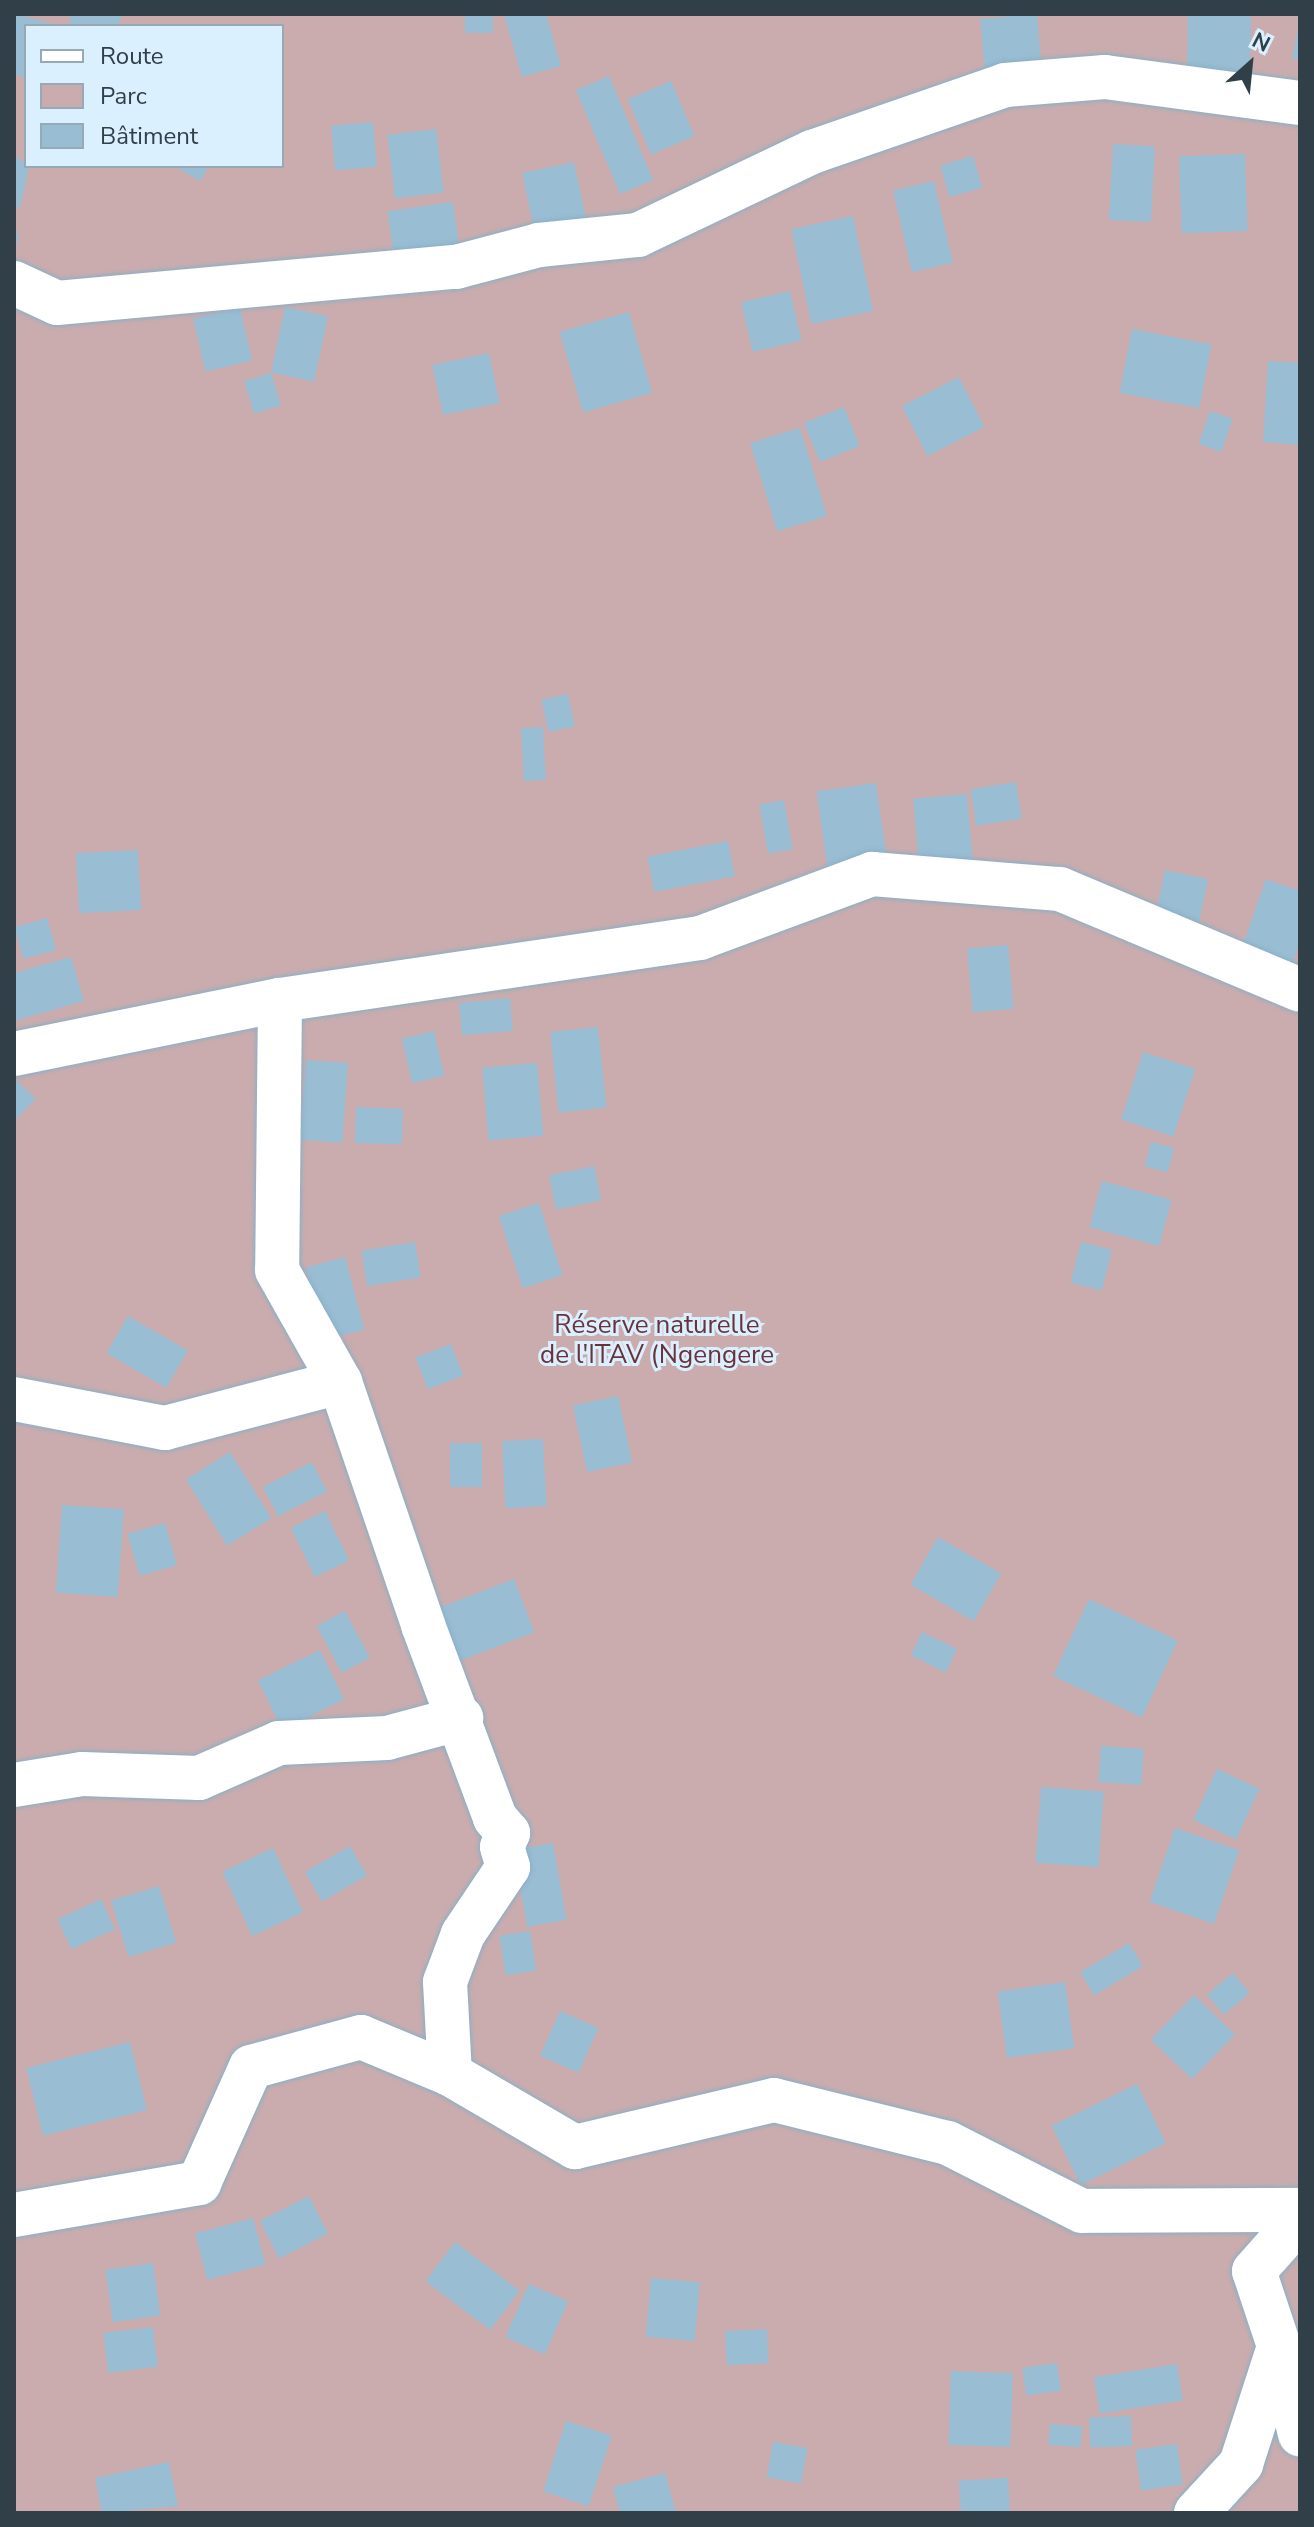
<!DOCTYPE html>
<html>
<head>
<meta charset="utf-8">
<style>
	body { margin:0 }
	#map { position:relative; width:1314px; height:2527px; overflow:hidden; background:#c1e6fc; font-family:"Nunito Sans",sans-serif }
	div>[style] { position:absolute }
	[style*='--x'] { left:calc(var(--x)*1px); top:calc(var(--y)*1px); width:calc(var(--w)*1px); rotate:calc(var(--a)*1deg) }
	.green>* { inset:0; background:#cbacae }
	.building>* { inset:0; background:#99bdd3; transform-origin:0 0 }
	.roads { filter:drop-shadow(0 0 2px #8bafc4) drop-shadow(0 0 2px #8bafc4) }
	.street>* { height:44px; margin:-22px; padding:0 22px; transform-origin:22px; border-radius:22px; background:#fff }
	span { translate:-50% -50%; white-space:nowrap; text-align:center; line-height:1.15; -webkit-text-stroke:6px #daf0fe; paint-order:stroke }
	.park-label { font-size:26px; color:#6a323a }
	.frame { position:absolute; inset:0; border:16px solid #303f48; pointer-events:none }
	.legend { position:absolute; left:24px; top:24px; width:260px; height:144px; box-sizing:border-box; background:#daf0fe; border:2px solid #96a9b5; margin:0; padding:10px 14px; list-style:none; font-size:24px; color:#303f48 }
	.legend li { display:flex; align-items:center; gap:16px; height:40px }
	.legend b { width:40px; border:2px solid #96a9b5 }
	.north { position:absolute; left:1210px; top:24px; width:80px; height:80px; -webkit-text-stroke:6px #daf0fe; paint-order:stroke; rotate:27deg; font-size:22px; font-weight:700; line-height:32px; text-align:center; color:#303f48 }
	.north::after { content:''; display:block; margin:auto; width:28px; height:36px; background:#303f48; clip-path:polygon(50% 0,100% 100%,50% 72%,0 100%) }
</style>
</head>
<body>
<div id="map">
	<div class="green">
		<div style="clip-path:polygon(evenodd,14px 14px,1300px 14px,1300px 2513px,14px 2513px,14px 14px,26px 26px,282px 26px,282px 166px,26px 166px,26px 26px)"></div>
	</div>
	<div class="building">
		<div style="clip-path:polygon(16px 14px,60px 26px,26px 26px,26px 79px,14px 73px)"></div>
		<div style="clip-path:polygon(72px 14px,123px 14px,117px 26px,78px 26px,69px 22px)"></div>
		<div style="left:465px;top:14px;width:28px;height:19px"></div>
		<div style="clip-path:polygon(504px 14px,546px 14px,561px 66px,522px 77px)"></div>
		<div style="left:1037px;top:14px;width:53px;height:57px;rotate:85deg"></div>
		<div style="left:1188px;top:14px;width:63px;height:57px;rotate:1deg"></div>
		<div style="clip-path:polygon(1300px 18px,1300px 60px,1292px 59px)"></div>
		<div style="left:609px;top:76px;width:113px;height:36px;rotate:67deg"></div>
		<div style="left:671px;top:81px;width:60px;height:47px;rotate:67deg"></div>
		<div style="left:373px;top:122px;width:45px;height:42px;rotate:85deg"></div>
		<div style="left:436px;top:129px;width:64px;height:49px;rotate:83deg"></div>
		<div style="left:1113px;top:144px;width:42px;height:76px;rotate:3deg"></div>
		<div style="left:1245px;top:154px;width:77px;height:66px;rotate:88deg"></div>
		<div style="clip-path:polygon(14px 155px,29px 166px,20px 208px,14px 206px)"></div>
		<div style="left:973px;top:156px;width:33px;height:34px;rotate:74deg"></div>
		<div style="left:574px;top:162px;width:66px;height:53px;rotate:78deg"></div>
		<div style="clip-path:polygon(174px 166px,209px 166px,200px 181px)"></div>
		<div style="left:934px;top:181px;width:84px;height:42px;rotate:77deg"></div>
		<div style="left:453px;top:202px;width:49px;height:66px;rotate:82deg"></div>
		<div style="left:853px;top:216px;width:97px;height:63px;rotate:78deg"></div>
		<div style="clip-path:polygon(14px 232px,19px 233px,15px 252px,14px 252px)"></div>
		<div style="left:790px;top:291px;width:51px;height:50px;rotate:77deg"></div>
		<div style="left:285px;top:307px;width:44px;height:67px;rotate:12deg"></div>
		<div style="left:240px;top:308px;width:54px;height:48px;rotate:77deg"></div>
		<div style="left:629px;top:312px;width:84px;height:72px;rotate:74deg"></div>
		<div style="left:1132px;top:329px;width:81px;height:65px;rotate:11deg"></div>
		<div style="left:489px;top:353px;width:51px;height:58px;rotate:78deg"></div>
		<div style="clip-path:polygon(1268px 361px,1300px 363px,1300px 445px,1263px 442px)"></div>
		<div style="left:271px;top:373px;width:34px;height:28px;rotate:73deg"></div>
		<div style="left:959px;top:377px;width:56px;height:64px;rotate:63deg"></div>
		<div style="left:844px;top:407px;width:42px;height:43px;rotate:68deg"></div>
		<div style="left:1210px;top:411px;width:24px;height:35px;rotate:19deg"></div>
		<div style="left:800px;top:428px;width:92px;height:52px;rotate:73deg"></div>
		<div style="left:568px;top:694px;width:33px;height:27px;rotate:78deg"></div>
		<div style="left:543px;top:727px;width:53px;height:22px;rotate:87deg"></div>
		<div style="left:1016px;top:782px;width:37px;height:46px;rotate:81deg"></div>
		<div style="left:876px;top:783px;width:76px;height:60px;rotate:82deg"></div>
		<div style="left:967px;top:794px;width:72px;height:54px;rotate:85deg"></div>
		<div style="left:784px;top:800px;width:50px;height:25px;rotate:80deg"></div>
		<div style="left:728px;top:841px;width:36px;height:82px;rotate:79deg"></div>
		<div style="left:138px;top:850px;width:60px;height:62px;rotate:87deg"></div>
		<div style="left:1165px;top:870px;width:44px;height:53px;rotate:12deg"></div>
		<div style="clip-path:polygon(1266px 879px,1300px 891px,1300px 941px,1292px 965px,1242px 947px)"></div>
		<div style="left:47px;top:918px;width:33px;height:34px;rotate:74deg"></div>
		<div style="left:1008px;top:945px;width:64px;height:41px;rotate:85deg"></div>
		<div style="clip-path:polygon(71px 957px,84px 1001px,14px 1021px,14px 973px)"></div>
		<div style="left:510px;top:998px;width:33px;height:51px;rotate:85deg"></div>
		<div style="left:598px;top:1027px;width:81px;height:48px;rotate:84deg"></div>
		<div style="left:434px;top:1031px;width:46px;height:33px;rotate:77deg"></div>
		<div style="left:1143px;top:1052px;width:55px;height:71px;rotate:18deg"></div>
		<div style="left:306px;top:1060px;width:42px;height:80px;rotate:4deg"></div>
		<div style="left:537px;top:1063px;width:73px;height:55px;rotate:85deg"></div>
		<div style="clip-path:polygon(14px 1078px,36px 1099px,14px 1121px)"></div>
		<div style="left:356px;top:1107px;width:47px;height:36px;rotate:2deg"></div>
		<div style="left:1151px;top:1142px;width:24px;height:25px;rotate:15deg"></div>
		<div style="left:594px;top:1166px;width:35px;height:46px;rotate:78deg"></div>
		<div style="left:1102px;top:1181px;width:72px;height:48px;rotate:15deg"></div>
		<div style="left:539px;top:1203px;width:76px;height:42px;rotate:72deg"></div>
		<div style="left:415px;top:1242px;width:36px;height:54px;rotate:81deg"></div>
		<div style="left:1081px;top:1242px;width:32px;height:42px;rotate:14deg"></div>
		<div style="left:345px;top:1257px;width:75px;height:41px;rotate:75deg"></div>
		<div style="left:128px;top:1316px;width:69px;height:43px;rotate:30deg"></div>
		<div style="left:451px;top:1344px;width:34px;height:38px;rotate:69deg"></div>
		<div style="left:618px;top:1396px;width:68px;height:46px;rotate:78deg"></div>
		<div style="left:543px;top:1439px;width:67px;height:41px;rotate:87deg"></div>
		<div style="left:482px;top:1443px;width:44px;height:32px;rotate:90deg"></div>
		<div style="left:230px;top:1452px;width:78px;height:52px;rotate:58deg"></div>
		<div style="left:312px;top:1462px;width:33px;height:55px;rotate:63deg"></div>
		<div style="left:62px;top:1505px;width:62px;height:88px;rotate:4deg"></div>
		<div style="left:325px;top:1511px;width:55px;height:38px;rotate:64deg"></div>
		<div style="left:165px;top:1523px;width:44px;height:39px;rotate:74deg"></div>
		<div style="left:938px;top:1537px;width:73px;height:55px;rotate:30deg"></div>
		<div style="left:514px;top:1579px;width:57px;height:85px;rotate:69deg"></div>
		<div style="left:1089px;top:1599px;width:98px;height:85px;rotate:25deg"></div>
		<div style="left:345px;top:1611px;width:53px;height:32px;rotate:62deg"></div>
		<div style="left:922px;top:1632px;width:39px;height:26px;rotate:26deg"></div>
		<div style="left:320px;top:1650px;width:55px;height:69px;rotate:64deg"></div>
		<div style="left:1101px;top:1746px;width:43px;height:36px;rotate:4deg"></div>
		<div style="left:1217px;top:1769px;width:47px;height:56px;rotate:25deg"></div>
		<div style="left:1041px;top:1787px;width:63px;height:76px;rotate:4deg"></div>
		<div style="left:1175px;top:1828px;width:68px;height:78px;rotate:19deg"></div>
		<div style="left:553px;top:1843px;width:78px;height:40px;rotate:80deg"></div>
		<div style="left:350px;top:1846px;width:34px;height:52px;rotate:60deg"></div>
		<div style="left:273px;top:1848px;width:71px;height:56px;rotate:65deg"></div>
		<div style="left:159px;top:1886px;width:59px;height:50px;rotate:73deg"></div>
		<div style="left:101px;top:1899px;width:33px;height:48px;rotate:65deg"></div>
		<div style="left:530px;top:1931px;width:40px;height:31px;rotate:81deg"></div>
		<div style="left:1129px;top:1943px;width:27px;height:57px;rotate:59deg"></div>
		<div style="left:1233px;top:1973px;width:26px;height:34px;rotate:50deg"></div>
		<div style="left:1065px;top:1982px;width:67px;height:68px;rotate:82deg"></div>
		<div style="left:1194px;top:1995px;width:57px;height:62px;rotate:44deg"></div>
		<div style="left:560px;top:2011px;width:42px;height:49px;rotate:24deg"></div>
		<div style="left:130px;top:2042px;width:70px;height:107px;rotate:76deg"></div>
		<div style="left:1137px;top:2084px;width:66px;height:95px;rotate:64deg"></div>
		<div style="left:309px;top:2196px;width:42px;height:55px;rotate:63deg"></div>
		<div style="left:253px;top:2218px;width:48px;height:60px;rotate:75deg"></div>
		<div style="left:455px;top:2242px;width:81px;height:49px;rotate:37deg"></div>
		<div style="left:153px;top:2263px;width:53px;height:48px;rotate:82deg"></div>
		<div style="left:651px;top:2278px;width:49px;height:59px;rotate:5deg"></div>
		<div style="left:529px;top:2284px;width:43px;height:58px;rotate:24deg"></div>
		<div style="left:153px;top:2327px;width:40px;height:50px;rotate:83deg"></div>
		<div style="left:767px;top:2329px;width:34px;height:42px;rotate:87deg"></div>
		<div style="left:1057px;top:2363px;width:28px;height:35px;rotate:82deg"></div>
		<div style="left:1177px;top:2364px;width:37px;height:84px;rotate:81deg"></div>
		<div style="left:951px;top:2371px;width:62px;height:74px;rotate:2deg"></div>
		<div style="left:1131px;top:2416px;width:30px;height:42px;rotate:88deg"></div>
		<div style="left:566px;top:2421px;width:48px;height:74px;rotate:18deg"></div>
		<div style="left:1050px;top:2424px;width:32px;height:21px;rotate:4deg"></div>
		<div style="left:773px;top:2442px;width:35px;height:36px;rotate:10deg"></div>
		<div style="left:1177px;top:2444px;width:41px;height:42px;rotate:82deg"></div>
		<div style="clip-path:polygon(169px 2462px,178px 2506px,102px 2513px,95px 2478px)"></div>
		<div style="clip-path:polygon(665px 2473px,676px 2513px,620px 2513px,613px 2487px)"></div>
		<div style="left:1008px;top:2478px;width:35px;height:49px;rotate:87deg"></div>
	</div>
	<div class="roads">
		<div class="street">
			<div style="--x:14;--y:283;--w:47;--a:24.9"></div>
			<div style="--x:57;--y:303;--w:401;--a:-5.2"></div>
			<div style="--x:456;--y:267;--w:86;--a:-14.8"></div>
			<div style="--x:539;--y:245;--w:100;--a:-5.8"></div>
			<div style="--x:638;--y:235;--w:193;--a:-25.5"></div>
			<div style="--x:812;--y:152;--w:204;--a:-19.1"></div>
			<div style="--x:1005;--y:85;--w:100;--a:-4.6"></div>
			<div style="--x:1105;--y:77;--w:197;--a:7.6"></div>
			<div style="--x:280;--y:1000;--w:270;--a:90.6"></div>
			<div style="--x:277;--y:1270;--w:129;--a:60.6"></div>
			<div style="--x:340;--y:1382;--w:257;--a:71.1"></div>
			<div style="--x:423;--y:1625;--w:206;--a:69.5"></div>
			<div style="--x:495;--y:1818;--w:20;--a:49"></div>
			<div style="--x:508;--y:1833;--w:15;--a:113"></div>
			<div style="--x:502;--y:1847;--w:21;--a:73"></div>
			<div style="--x:508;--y:1867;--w:81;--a:123.9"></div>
			<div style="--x:463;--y:1934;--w:51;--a:110.6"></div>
			<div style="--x:445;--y:1982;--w:92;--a:86.9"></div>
			<div style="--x:14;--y:1054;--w:271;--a:-11.5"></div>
			<div style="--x:280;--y:1000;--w:425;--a:-8.4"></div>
			<div style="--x:700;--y:938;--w:184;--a:-20.4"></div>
			<div style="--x:872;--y:874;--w:189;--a:4.6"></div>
			<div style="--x:1060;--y:889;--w:260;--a:22.8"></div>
			<div style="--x:14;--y:1399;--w:154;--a:10.9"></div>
			<div style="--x:165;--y:1428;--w:181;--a:-14.7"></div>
			<div style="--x:14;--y:1785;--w:69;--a:-9.2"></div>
			<div style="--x:82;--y:1774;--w:117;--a:2"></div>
			<div style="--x:199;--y:1778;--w:87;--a:-23.6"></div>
			<div style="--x:279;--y:1743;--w:108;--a:-2.7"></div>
			<div style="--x:387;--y:1738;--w:77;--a:-15.1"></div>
			<div style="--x:14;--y:2215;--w:188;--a:-9.8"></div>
			<div style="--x:199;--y:2183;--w:127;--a:-65.9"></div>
			<div style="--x:251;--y:2067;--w:114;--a:-15.3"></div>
			<div style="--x:361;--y:2037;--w:96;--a:22.6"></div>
			<div style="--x:450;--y:2074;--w:145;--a:30.3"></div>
			<div style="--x:575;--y:2147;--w:204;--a:-13.3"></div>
			<div style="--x:774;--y:2100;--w:179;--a:13.9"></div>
			<div style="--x:948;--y:2143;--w:150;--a:26.9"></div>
			<div style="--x:1082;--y:2211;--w:218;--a:-0.3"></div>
			<div style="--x:1279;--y:2348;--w:89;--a:76.3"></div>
			<div style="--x:1196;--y:2513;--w:67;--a:-47.4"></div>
			<div style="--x:1241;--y:2464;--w:124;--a:-72.1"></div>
			<div style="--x:1279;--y:2346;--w:79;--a:-108.4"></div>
			<div style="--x:1254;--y:2271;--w:69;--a:-48.5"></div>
		</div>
	</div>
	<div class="park-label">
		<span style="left:657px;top:1340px">Réserve naturelle<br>de l'ITAV (Ngengere</span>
	</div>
	<div class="frame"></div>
	<ul class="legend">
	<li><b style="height:10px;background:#fff"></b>Route</li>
	<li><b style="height:22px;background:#cbacae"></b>Parc</li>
	<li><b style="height:22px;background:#99bdd3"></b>Bâtiment</li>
	</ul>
	<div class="north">N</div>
</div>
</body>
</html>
